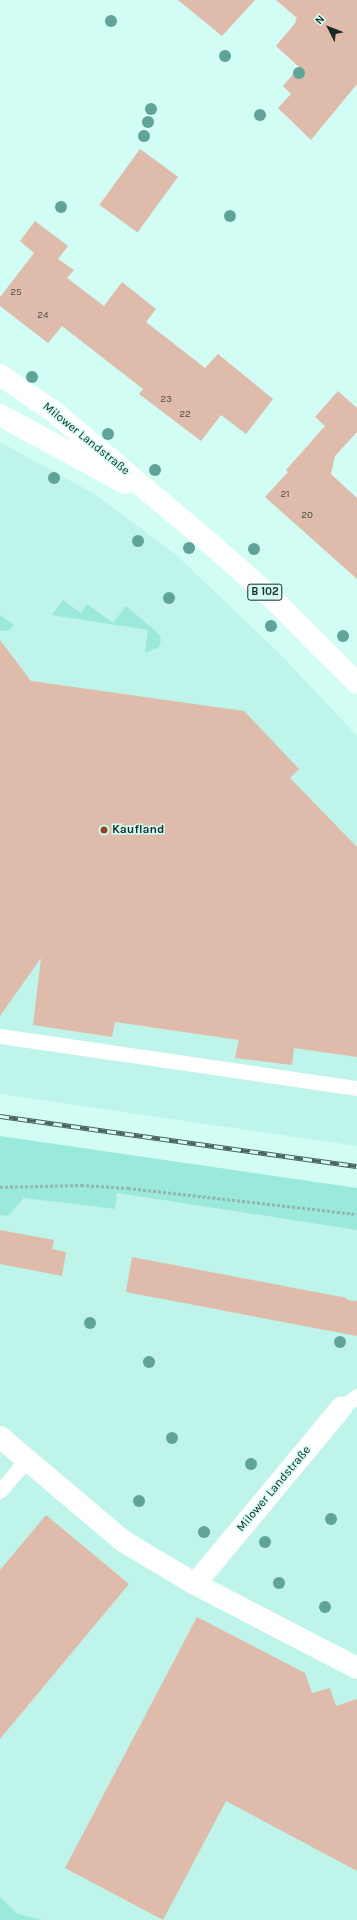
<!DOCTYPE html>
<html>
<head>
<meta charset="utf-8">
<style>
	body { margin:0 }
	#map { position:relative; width:357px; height:1920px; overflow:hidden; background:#d1fdf4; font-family:Karla,sans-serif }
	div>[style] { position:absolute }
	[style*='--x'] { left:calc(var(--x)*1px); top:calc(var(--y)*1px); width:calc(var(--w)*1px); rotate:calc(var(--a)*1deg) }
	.built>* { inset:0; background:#bef4e9 }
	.green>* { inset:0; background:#9be9da }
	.building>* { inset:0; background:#dfbbab; transform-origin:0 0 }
	.path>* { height:2.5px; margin-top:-1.25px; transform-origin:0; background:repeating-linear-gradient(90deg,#93b6af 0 3px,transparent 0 5px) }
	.lane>* { height:15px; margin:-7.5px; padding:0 7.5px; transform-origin:7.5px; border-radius:7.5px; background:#fff }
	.street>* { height:22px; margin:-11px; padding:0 11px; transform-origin:11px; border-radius:11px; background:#fff }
	.primary>* { height:22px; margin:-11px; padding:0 11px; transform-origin:11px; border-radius:11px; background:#fff }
	.rail>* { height:4.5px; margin-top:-2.25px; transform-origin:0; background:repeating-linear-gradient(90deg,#d1fdf4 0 9px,#4b635f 0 18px); box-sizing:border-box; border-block:1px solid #4b635f }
	.trees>* { width:12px; height:12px; margin:-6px; border-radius:50%; background:#5fa399 }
	.dots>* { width:11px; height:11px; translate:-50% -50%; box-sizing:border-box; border:2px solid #d1fdf4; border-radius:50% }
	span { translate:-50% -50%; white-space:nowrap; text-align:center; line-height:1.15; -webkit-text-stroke:3px #d1fdf4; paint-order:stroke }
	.number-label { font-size:10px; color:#4a4e47 }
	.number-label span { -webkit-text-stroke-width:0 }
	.shield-label span { padding:1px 3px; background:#d1fdf4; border:1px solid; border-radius:3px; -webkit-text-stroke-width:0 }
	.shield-label { font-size:11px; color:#182926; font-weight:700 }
	.street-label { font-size:12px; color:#182926 }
	.poi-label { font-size:12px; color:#182926; font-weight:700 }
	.left { translate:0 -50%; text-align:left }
	.north { position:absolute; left:309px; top:8px; width:40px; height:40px; -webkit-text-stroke:3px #d1fdf4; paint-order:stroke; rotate:312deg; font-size:11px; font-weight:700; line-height:16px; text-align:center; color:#182926 }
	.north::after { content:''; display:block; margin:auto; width:14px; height:18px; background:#182926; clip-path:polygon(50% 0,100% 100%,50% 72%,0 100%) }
</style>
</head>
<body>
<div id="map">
	<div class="built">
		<div style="clip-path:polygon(0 442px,96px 495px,174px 553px,281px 655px,357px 736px,357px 1146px,0 1094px)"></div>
		<div style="clip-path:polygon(117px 1193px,357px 1230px,357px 1920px,43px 1920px,18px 1914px,0 1897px,0 1215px,8px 1216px,24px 1198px,115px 1209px)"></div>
	</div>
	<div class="green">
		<div style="clip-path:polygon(63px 600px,81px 613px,87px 604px,113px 623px,126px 606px,159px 634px,161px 640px,159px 647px,145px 653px,148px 630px,52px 615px)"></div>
		<div style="clip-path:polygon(0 615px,14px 625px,8px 631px,0 630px)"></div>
		<div style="clip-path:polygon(0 1136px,357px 1188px,357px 1230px,117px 1193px,115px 1209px,24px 1198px,8px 1216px,0 1215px)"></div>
		<div style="clip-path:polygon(0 1897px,18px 1914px,43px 1920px,0 1920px)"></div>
	</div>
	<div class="building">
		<div style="clip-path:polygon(178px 0,255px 0,222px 36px)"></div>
		<div style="clip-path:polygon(276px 0,357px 0,357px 84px,311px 140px,278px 108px,291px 94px,283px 86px,299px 67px,276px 46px,296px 22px,295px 21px,297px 18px)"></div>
		<div style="left:140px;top:149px;width:47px;height:69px;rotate:36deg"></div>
		<div style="clip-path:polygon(35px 221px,68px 246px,58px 259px,74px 270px,67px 278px,104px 306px,122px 282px,156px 309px,146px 322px,205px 368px,218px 354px,273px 399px,246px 434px,221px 415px,201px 441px,139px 394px,143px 389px,62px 326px,48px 343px,0 306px,0 297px,34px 253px,20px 241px)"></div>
		<div style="clip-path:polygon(338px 391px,357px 408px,357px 432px,335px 456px,331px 474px,357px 498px,357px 579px,265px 497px,288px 472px,286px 470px,325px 426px,315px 417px)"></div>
		<div style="clip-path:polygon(0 640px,31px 681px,244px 711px,299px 769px,290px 778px,357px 847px,357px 1057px,294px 1048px,292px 1065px,235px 1058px,239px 1040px,115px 1022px,112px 1037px,33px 1025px,41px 958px,0 1016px)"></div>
		<div style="clip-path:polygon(0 1230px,54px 1240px,52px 1249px,66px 1252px,62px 1276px,0 1264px)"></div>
		<div style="clip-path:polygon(132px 1257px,347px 1298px,347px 1300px,357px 1301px,357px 1336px,126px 1292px)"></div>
		<div style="clip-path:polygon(46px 1515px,129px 1584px,0 1739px,0 1570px)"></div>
		<div style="clip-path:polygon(197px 1617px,305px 1673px,312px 1693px,330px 1688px,336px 1706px,357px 1699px,357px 1871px,226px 1801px,163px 1920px,65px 1868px)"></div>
	</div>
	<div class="path">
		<div style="--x:0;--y:1187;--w:81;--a:-1.4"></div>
		<div style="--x:81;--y:1185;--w:47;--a:3.7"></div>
		<div style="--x:128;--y:1188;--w:230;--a:6.5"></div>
	</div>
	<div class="lane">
		<div style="--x:0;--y:1036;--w:361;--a:8.3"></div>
		<div style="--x:341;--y:1408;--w:20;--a:-37"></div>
		<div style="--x:0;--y:1491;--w:42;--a:-49.8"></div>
	</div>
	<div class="street">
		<div style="--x:0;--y:1437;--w:161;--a:40.2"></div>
		<div style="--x:123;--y:1541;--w:84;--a:30.8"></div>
		<div style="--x:195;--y:1584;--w:182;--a:27.4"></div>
		<div style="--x:195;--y:1584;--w:229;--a:-50.3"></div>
	</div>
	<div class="primary">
		<div style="--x:0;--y:375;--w:64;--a:34.2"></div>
		<div style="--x:53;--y:411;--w:208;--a:40.1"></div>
		<div style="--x:212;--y:545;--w:80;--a:41.5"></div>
		<div style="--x:272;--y:598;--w:120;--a:45"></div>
		<div style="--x:0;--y:415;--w:142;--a:28.5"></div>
	</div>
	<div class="rail">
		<div style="--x:0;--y:1116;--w:360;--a:8"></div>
	</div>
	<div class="trees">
		<div style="left:111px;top:21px"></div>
		<div style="left:225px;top:56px"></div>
		<div style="left:299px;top:73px"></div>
		<div style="left:151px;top:109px"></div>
		<div style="left:260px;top:115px"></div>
		<div style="left:148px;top:122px"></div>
		<div style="left:144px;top:136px"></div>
		<div style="left:61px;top:207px"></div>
		<div style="left:230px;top:216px"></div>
		<div style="left:32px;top:377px"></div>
		<div style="left:108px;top:434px"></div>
		<div style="left:155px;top:470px"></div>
		<div style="left:54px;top:478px"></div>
		<div style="left:138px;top:541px"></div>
		<div style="left:189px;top:548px"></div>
		<div style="left:254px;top:549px"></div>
		<div style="left:169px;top:598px"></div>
		<div style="left:271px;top:626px"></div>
		<div style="left:343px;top:636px"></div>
		<div style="left:90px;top:1323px"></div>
		<div style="left:340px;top:1342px"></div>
		<div style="left:149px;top:1362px"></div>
		<div style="left:172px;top:1438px"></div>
		<div style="left:251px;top:1464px"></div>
		<div style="left:139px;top:1501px"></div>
		<div style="left:331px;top:1519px"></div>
		<div style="left:204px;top:1532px"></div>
		<div style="left:265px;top:1542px"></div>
		<div style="left:279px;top:1583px"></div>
		<div style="left:325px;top:1607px"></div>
	</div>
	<div class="dots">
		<div style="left:104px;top:830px;background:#8e4624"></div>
	</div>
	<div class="number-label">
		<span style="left:16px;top:293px">25</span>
		<span style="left:43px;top:316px">24</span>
		<span style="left:166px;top:400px">23</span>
		<span style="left:185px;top:415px">22</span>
		<span style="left:285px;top:495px">21</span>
		<span style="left:307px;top:516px">20</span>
	</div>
	<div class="shield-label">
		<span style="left:265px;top:592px">B 102</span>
	</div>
	<div class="street-label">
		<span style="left:86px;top:439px;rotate:39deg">Milower Landstraße</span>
		<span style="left:274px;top:1489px;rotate:-50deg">Milower Landstraße</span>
	</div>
	<div class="poi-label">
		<span class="left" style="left:112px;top:830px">Kaufland</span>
	</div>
	<div class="north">N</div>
</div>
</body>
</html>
